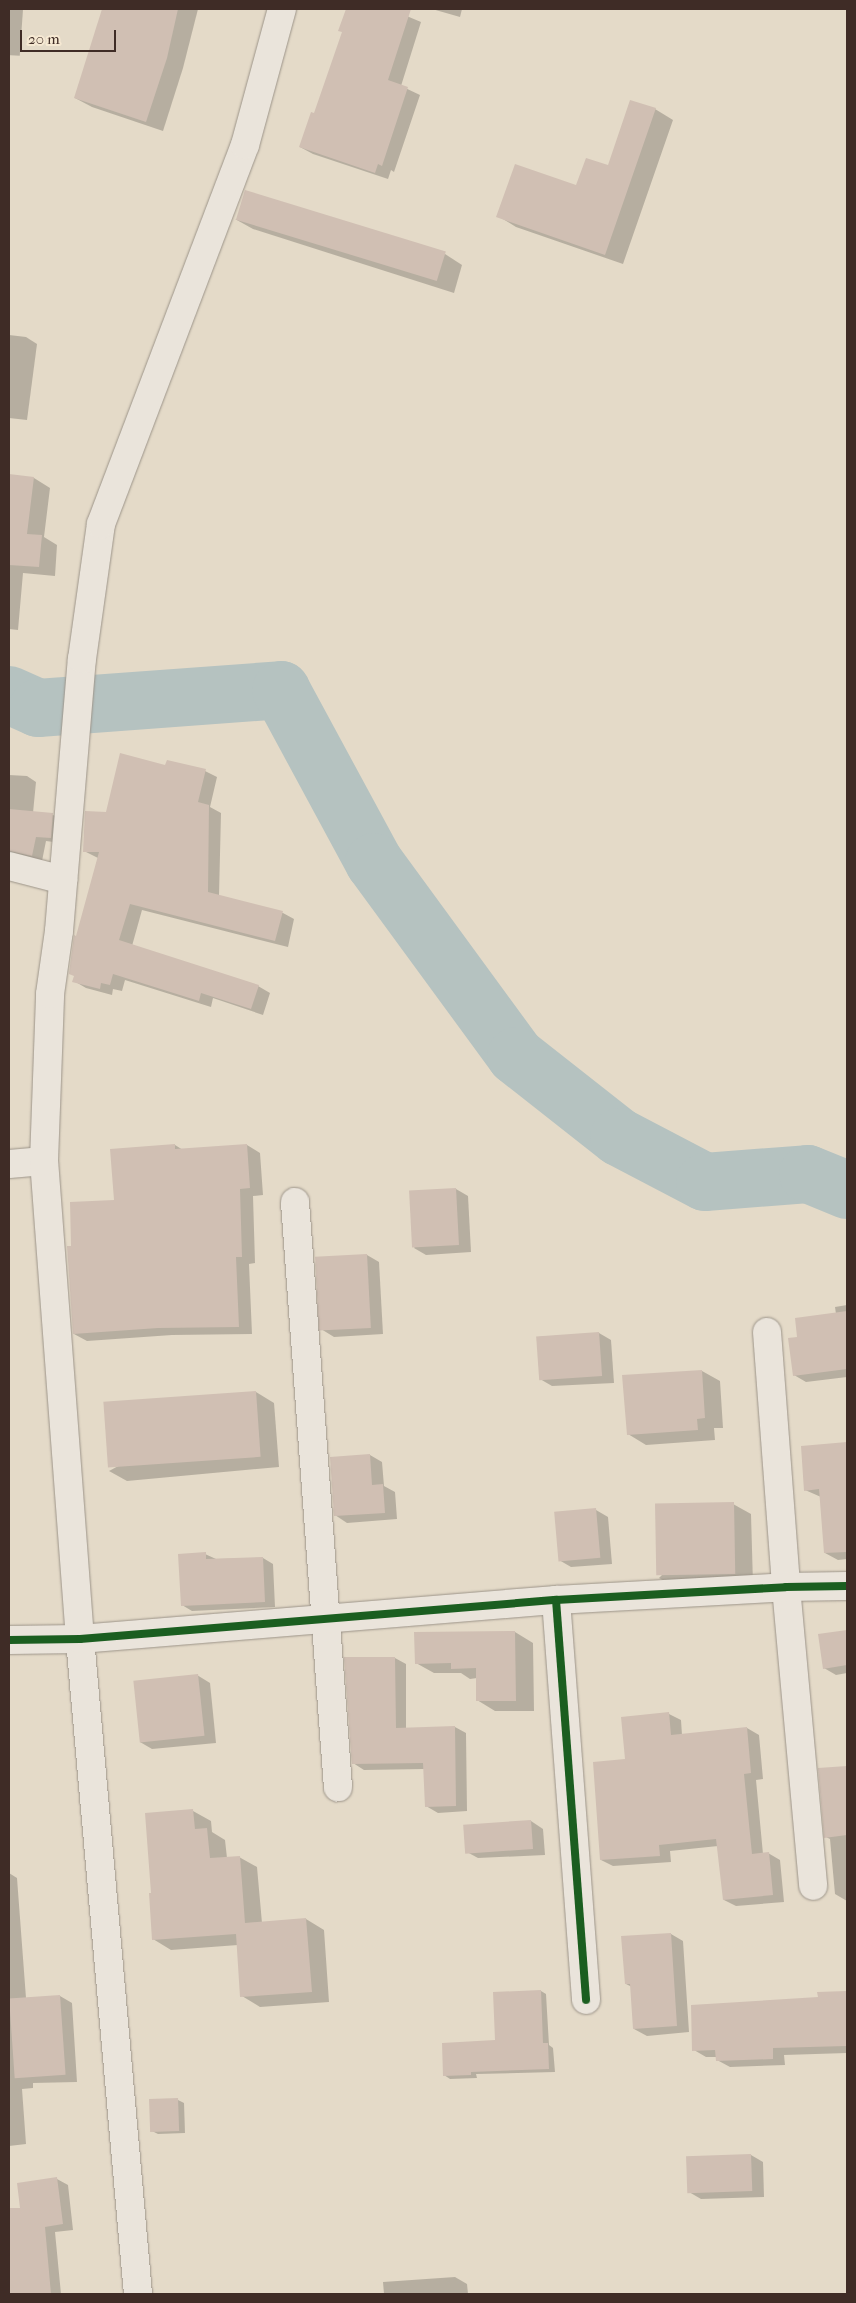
<!DOCTYPE html>
<html>
<head>
<meta charset="utf-8">
<style>
	body { margin:0 }
	#map { position:relative; width:856px; height:2303px; overflow:hidden; background:#e4dac8; font-family:"IM FELL French Canon",serif }
	div>[style] { position:absolute }
	[style*='--x'] { left:calc(var(--x)*1px); top:calc(var(--y)*1px); width:calc(var(--w)*1px); rotate:calc(var(--a)*1deg) }
	.shadow>* { inset:0; background:#0003; transform-origin:0 0 }
	.river>* { height:58px; margin:-29px; padding:0 29px; transform-origin:29px; border-radius:29px; background:#b5c2c0 }
	.building>* { inset:0; background:#d0bfb3; transform-origin:0 0 }
	.roads { filter:drop-shadow(0 0 1px #9c9489) drop-shadow(0 0 1px #9c9489) }
	.street>* { height:28px; margin:-14px; padding:0 14px; transform-origin:14px; border-radius:14px; background:#eae4db }
	.secondary>* { height:28px; margin:-14px; padding:0 14px; transform-origin:14px; border-radius:14px; background:#eae4db }
	.cycleway>* { height:8px; margin:-4px; padding:0 4px; transform-origin:4px; border-radius:4px; background:#1b5e20 }
	span { translate:-50% -50%; white-space:nowrap; text-align:center; line-height:1.15; -webkit-text-stroke:5px #f6e9d3; paint-order:stroke }
	.frame { position:absolute; inset:0; border:10px solid #3f2c26; pointer-events:none }
	.scale { position:absolute; left:20px; top:30px; width:96px; height:22px; box-sizing:border-box; border:2px solid #3f2c26; border-top:0; padding-left:6px; font-size:15px; line-height:18px; white-space:nowrap; color:#3f2c26; -webkit-text-stroke:4px #f6e9d3; paint-order:stroke }
</style>
</head>
<body>
<div id="map">
	<div class="shadow">
		<div style="left:9px;top:9px;width:14px;height:46px;rotate:4deg"></div>
		<div style="clip-path:polygon(104px 9px,198px 9px,183px 68px,163px 131px,92px 107px,75px 98px)"></div>
		<div style="clip-path:polygon(347px 9px,390px 9px,421px 22px,401px 86px,420px 95px,394px 172px,391px 170px,388px 179px,313px 154px,300px 147px,315px 115px,343px 32px,340px 30px)"></div>
		<div style="clip-path:polygon(432px 9px,462px 9px,460px 17px)"></div>
		<div style="clip-path:polygon(655px 109px,673px 120px,623px 264px,516px 227px,498px 216px,577px 186px,608px 166px)"></div>
		<div style="clip-path:polygon(235px 219px,445px 254px,462px 265px,454px 293px,253px 229px)"></div>
		<div style="clip-path:polygon(9px 335px,26px 337px,37px 344px,27px 420px,9px 418px)"></div>
		<div style="clip-path:polygon(9px 475px,34px 478px,50px 488px,44px 537px,57px 545px,55px 576px,23px 573px,18px 630px,9px 629px)"></div>
		<div style="clip-path:polygon(166px 766px,205px 771px,217px 777px,210px 807px,221px 813px,219px 896px,283px 913px,294px 919px,288px 947px,142px 910px,132px 946px,258px 986px,270px 993px,263px 1015px,213px 998px,211px 1007px,125px 980px,122px 991px,113px 989px,112px 995px,86px 988px,74px 981px,77px 937px,98px 858px,84px 851px,107px 813px)"></div>
		<div style="clip-path:polygon(9px 775px,27px 776px,36px 782px,33px 813px,53px 815px,63px 820px,61px 843px,46px 841px,42px 861px,9px 858px)"></div>
		<div style="clip-path:polygon(175px 1145px,183px 1150px,247px 1145px,260px 1153px,263px 1195px,253px 1196px,255px 1263px,249px 1264px,252px 1334px,172px 1335px,87px 1341px,74px 1334px,72px 1247px)"></div>
		<div style="clip-path:polygon(456px 1189px,468px 1196px,471px 1252px,426px 1255px,414px 1248px)"></div>
		<div style="clip-path:polygon(367px 1255px,379px 1262px,383px 1334px,334px 1337px,321px 1329px)"></div>
		<div style="clip-path:polygon(847px 1305px,847px 1377px,806px 1382px,794px 1375px,799px 1338px,836px 1314px,835px 1307px)"></div>
		<div style="clip-path:polygon(599px 1333px,611px 1340px,614px 1383px,552px 1386px,540px 1379px,538px 1337px)"></div>
		<div style="clip-path:polygon(702px 1371px,720px 1381px,723px 1428px,714px 1428px,715px 1440px,646px 1445px,628px 1434px)"></div>
		<div style="clip-path:polygon(256px 1392px,274px 1403px,279px 1467px,127px 1481px,109px 1471px)"></div>
		<div style="clip-path:polygon(847px 1444px,847px 1559px,838px 1560px,825px 1553px,821px 1497px,805px 1490px,802px 1447px)"></div>
		<div style="clip-path:polygon(370px 1455px,382px 1462px,384px 1486px,395px 1492px,397px 1519px,347px 1523px,335px 1515px)"></div>
		<div style="clip-path:polygon(733px 1504px,751px 1514px,753px 1584px,677px 1588px,659px 1578px)"></div>
		<div style="clip-path:polygon(596px 1510px,608px 1517px,612px 1564px,571px 1567px,559px 1560px)"></div>
		<div style="clip-path:polygon(205px 1554px,216px 1559px,263px 1558px,273px 1564px,275px 1607px,192px 1611px,182px 1605px)"></div>
		<div style="clip-path:polygon(847px 1631px,847px 1673px,836px 1675px,824px 1668px,819px 1635px)"></div>
		<div style="clip-path:polygon(515px 1632px,533px 1643px,534px 1711px,495px 1711px,477px 1700px,477px 1678px,470px 1679px,461px 1673px,434px 1673px,416px 1663px)"></div>
		<div style="clip-path:polygon(395px 1658px,406px 1664px,406px 1729px,455px 1727px,466px 1733px,467px 1811px,438px 1813px,426px 1806px,425px 1769px,364px 1770px,353px 1763px)"></div>
		<div style="clip-path:polygon(197px 1675px,210px 1683px,216px 1743px,152px 1749px,140px 1742px)"></div>
		<div style="clip-path:polygon(669px 1714px,681px 1720px,682px 1735px,747px 1728px,759px 1735px,763px 1779px,756px 1780px,763px 1854px,768px 1853px,780px 1860px,784px 1902px,736px 1906px,724px 1900px,718px 1846px,670px 1851px,671px 1862px,613px 1866px,601px 1860px,626px 1760px)"></div>
		<div style="clip-path:polygon(847px 1767px,847px 1901px,835px 1894px,830px 1839px,826px 1837px,819px 1770px)"></div>
		<div style="clip-path:polygon(193px 1811px,211px 1821px,212px 1832px,225px 1840px,227px 1858px,239px 1857px,257px 1867px,262px 1923px,306px 1919px,324px 1930px,329px 2002px,260px 2007px,242px 1996px,238px 1945px,171px 1950px,153px 1939px)"></div>
		<div style="clip-path:polygon(531px 1821px,543px 1829px,545px 1855px,478px 1858px,465px 1851px)"></div>
		<div style="clip-path:polygon(9px 1873px,17px 1878px,26px 1998px,60px 1996px,72px 2003px,77px 2082px,33px 2083px,33px 2088px,22px 2089px,26px 2144px,9px 2146px)"></div>
		<div style="clip-path:polygon(671px 1934px,683px 1941px,689px 2032px,647px 2036px,634px 2029px,632px 1987px,626px 1984px)"></div>
		<div style="clip-path:polygon(541px 1991px,546px 1994px,549px 2045px,553px 2048px,555px 2072px,476px 2074px,477px 2078px,450px 2079px,444px 2075px,496px 2041px)"></div>
		<div style="clip-path:polygon(847px 1992px,847px 2053px,784px 2055px,785px 2065px,730px 2067px,717px 2060px,717px 2057px,706px 2057px,694px 2050px,819px 1999px,819px 1993px)"></div>
		<div style="clip-path:polygon(178px 2100px,184px 2103px,185px 2133px,158px 2134px,152px 2131px)"></div>
		<div style="clip-path:polygon(751px 2155px,763px 2162px,764px 2197px,701px 2199px,689px 2192px,687px 2157px)"></div>
		<div style="clip-path:polygon(57px 2179px,68px 2185px,73px 2230px,55px 2232px,61px 2294px,9px 2294px,9px 2210px,22px 2209px)"></div>
		<div style="clip-path:polygon(455px 2277px,467px 2284px,468px 2294px,384px 2294px,383px 2282px)"></div>
	</div>
	<div class="river">
		<div style="--x:9;--y:695;--w:32;--a:24"></div>
		<div style="--x:38;--y:708;--w:244;--a:-4.2"></div>
		<div style="--x:281;--y:690;--w:196;--a:61.6"></div>
		<div style="--x:374;--y:862;--w:240;--a:53.8"></div>
		<div style="--x:516;--y:1056;--w:131;--a:38.2"></div>
		<div style="--x:619;--y:1137;--w:97;--a:27.6"></div>
		<div style="--x:705;--y:1182;--w:103;--a:-4.4"></div>
		<div style="--x:808;--y:1174;--w:42;--a:22.3"></div>
	</div>
	<div class="building">
		<div style="clip-path:polygon(102px 9px,178px 9px,167px 58px,146px 122px,74px 98px)"></div>
		<div style="clip-path:polygon(346px 9px,411px 9px,388px 80px,408px 87px,382px 166px,378px 164px,375px 173px,299px 147px,311px 112px,314px 113px,342px 32px,338px 31px)"></div>
		<div style="clip-path:polygon(630px 100px,656px 108px,605px 255px,496px 217px,515px 164px,576px 185px,586px 158px,608px 165px)"></div>
		<div style="left:245px;top:190px;width:210px;height:31px;rotate:17deg"></div>
		<div style="clip-path:polygon(9px 474px,34px 477px,27px 534px,42px 535px,39px 567px,9px 565px)"></div>
		<div style="clip-path:polygon(120px 753px,165px 765px,167px 760px,206px 769px,198px 802px,209px 805px,208px 892px,283px 911px,275px 941px,130px 904px,119px 940px,259px 985px,251px 1009px,201px 993px,199px 1001px,113px 974px,110px 985px,101px 983px,100px 989px,72px 982px,74px 976px,69px 974px,74px 935px,76px 936px,99px 852px,83px 852px,85px 811px,106px 812px)"></div>
		<div style="clip-path:polygon(9px 809px,53px 813px,51px 838px,36px 837px,32px 856px,9px 851px)"></div>
		<div style="clip-path:polygon(175px 1144px,175px 1149px,247px 1144px,250px 1188px,240px 1189px,242px 1257px,236px 1257px,239px 1327px,158px 1328px,73px 1334px,67px 1246px,71px 1246px,70px 1202px,114px 1200px,110px 1149px)"></div>
		<div style="left:456px;top:1188px;width:57px;height:47px;rotate:87deg"></div>
		<div style="left:367px;top:1254px;width:74px;height:52px;rotate:87deg"></div>
		<div style="clip-path:polygon(847px 1311px,847px 1369px,793px 1376px,788px 1338px,797px 1337px,795px 1318px)"></div>
		<div style="left:599px;top:1332px;width:44px;height:63px;rotate:86deg"></div>
		<div style="clip-path:polygon(702px 1370px,705px 1418px,697px 1419px,698px 1430px,627px 1435px,622px 1375px)"></div>
		<div style="left:256px;top:1391px;width:66px;height:153px;rotate:86deg"></div>
		<div style="clip-path:polygon(847px 1442px,847px 1552px,824px 1553px,819px 1489px,804px 1491px,801px 1446px)"></div>
		<div style="clip-path:polygon(370px 1454px,372px 1485px,383px 1484px,385px 1513px,334px 1516px,330px 1457px)"></div>
		<div style="left:734px;top:1502px;width:72px;height:79px;rotate:89deg"></div>
		<div style="left:596px;top:1508px;width:50px;height:42px;rotate:85deg"></div>
		<div style="clip-path:polygon(206px 1552px,206px 1559px,263px 1557px,265px 1602px,181px 1606px,178px 1554px)"></div>
		<div style="clip-path:polygon(847px 1630px,847px 1665px,823px 1669px,818px 1634px)"></div>
		<div style="clip-path:polygon(515px 1631px,516px 1701px,476px 1701px,476px 1668px,451px 1669px,451px 1663px,415px 1664px,414px 1632px)"></div>
		<div style="clip-path:polygon(344px 1657px,395px 1657px,396px 1728px,455px 1726px,456px 1806px,425px 1807px,423px 1763px,352px 1764px)"></div>
		<div style="left:198px;top:1674px;width:62px;height:65px;rotate:84deg"></div>
		<div style="clip-path:polygon(669px 1712px,671px 1735px,747px 1727px,751px 1773px,744px 1774px,752px 1854px,769px 1852px,773px 1895px,723px 1900px,716px 1839px,659px 1845px,660px 1856px,600px 1860px,593px 1762px,625px 1759px,621px 1717px)"></div>
		<div style="clip-path:polygon(847px 1766px,847px 1835px,824px 1838px,818px 1768px)"></div>
		<div style="clip-path:polygon(193px 1809px,195px 1829px,207px 1828px,210px 1858px,240px 1856px,245px 1923px,306px 1918px,312px 1992px,240px 1997px,236px 1934px,152px 1940px,149px 1893px,151px 1893px,145px 1813px)"></div>
		<div style="left:531px;top:1820px;width:29px;height:68px;rotate:86deg"></div>
		<div style="clip-path:polygon(671px 1933px,677px 2026px,633px 2029px,630px 1984px,625px 1984px,621px 1936px)"></div>
		<div style="clip-path:polygon(541px 1990px,543px 2043px,548px 2043px,549px 2069px,471px 2072px,471px 2075px,443px 2076px,442px 2043px,495px 2040px,493px 1992px)"></div>
		<div style="clip-path:polygon(847px 1991px,846px 2046px,773px 2048px,773px 2059px,716px 2061px,715px 2050px,692px 2051px,691px 2005px,818px 1997px,817px 1992px)"></div>
		<div style="left:60px;top:1995px;width:80px;height:51px;rotate:86deg"></div>
		<div style="left:178px;top:2098px;width:33px;height:29px;rotate:88deg"></div>
		<div style="left:751px;top:2154px;width:37px;height:65px;rotate:88deg"></div>
		<div style="clip-path:polygon(57px 2177px,63px 2224px,45px 2227px,51px 2294px,9px 2294px,9px 2208px,20px 2208px,17px 2183px)"></div>
	</div>
	<div class="roads">
		<div class="street">
			<div style="--x:9;--y:866;--w:56;--a:14.5"></div>
			<div style="--x:9;--y:1164;--w:35;--a:-5"></div>
			<div style="--x:295;--y:1202;--w:587;--a:85.8"></div>
			<div style="--x:767;--y:1332;--w:256;--a:85.7"></div>
			<div style="--x:786;--y:1587;--w:300;--a:84.8"></div>
			<div style="--x:556;--y:1600;--w:401;--a:85.7"></div>
			<div style="--x:9;--y:1640;--w:71;--a:-0.8"></div>
			<div style="--x:80;--y:1639;--w:478;--a:-4.7"></div>
			<div style="--x:556;--y:1600;--w:230;--a:-3.2"></div>
			<div style="--x:786;--y:1587;--w:61;--a:-0.9"></div>
		</div>
		<div class="secondary">
			<div style="--x:138;--y:2294;--w:658;--a:-95.06"></div>
			<div style="--x:80;--y:1639;--w:479;--a:-94.3"></div>
			<div style="--x:44;--y:1161;--w:167;--a:-87.9"></div>
			<div style="--x:50;--y:994;--w:64;--a:-81.9"></div>
			<div style="--x:59;--y:931;--w:273;--a:-85.2"></div>
			<div style="--x:82;--y:659;--w:136;--a:-82"></div>
			<div style="--x:101;--y:524;--w:405;--a:-69.2"></div>
			<div style="--x:245;--y:145;--w:141;--a:-74.8"></div>
		</div>
	</div>
	<div class="cycleway">
		<div style="--x:556;--y:1600;--w:401;--a:85.7"></div>
		<div style="--x:9;--y:1640;--w:71;--a:-0.8"></div>
		<div style="--x:80;--y:1639;--w:478;--a:-4.7"></div>
		<div style="--x:556;--y:1600;--w:230;--a:-3.2"></div>
		<div style="--x:786;--y:1587;--w:61;--a:-0.9"></div>
	</div>
	<div class="frame"></div>
	<div class="scale">20 m</div>
</div>
</body>
</html>
